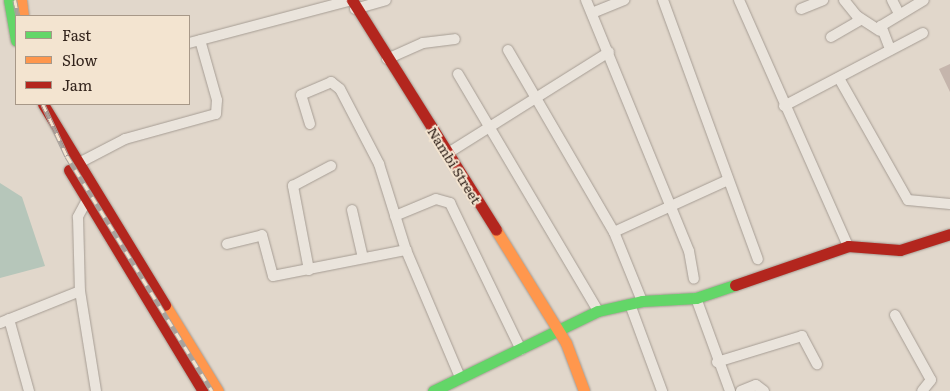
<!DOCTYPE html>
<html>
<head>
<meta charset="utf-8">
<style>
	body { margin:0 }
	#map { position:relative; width:950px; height:391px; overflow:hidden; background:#e1d7cb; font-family:Literata,serif }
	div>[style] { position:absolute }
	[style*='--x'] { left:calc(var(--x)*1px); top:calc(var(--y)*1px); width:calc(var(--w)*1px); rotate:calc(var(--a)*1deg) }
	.water>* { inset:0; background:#b6c6ba }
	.building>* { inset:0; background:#c5b5ac }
	.roads { filter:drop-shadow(0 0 1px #a69d94) drop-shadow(0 0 1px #a69d94) }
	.street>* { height:10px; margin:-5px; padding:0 5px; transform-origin:5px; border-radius:5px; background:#eae4dc }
	.fast>* { height:11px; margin:-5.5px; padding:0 5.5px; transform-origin:5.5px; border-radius:5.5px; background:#63d668 }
	.slow>* { height:11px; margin:-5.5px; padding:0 5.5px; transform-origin:5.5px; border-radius:5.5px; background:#ff974d }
	.jam>* { height:11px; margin:-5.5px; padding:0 5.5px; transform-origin:5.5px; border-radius:5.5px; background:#b3261e }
	.rail>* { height:4.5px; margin-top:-2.25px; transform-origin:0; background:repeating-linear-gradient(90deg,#f3e4d0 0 8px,#a9a29c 0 16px); box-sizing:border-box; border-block:1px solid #a9a29c }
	span { translate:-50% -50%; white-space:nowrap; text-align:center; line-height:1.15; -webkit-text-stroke:4px #f3e4d0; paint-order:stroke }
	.street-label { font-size:14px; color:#34251d }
	.legend { position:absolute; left:15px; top:15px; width:175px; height:90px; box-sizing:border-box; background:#f3e4d0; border:1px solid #a79888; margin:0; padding:6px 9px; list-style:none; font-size:15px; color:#34251d }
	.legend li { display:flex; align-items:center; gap:10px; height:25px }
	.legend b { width:25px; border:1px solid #a79888 }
</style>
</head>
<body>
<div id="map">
	<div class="water">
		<div style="clip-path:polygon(0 183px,22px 197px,45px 266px,0 278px)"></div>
	</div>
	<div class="building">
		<div style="clip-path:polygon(950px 64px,950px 92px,939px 69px)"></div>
	</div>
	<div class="roads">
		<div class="street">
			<div style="--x:586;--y:0;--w:271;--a:67.7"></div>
			<div style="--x:689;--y:251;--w:28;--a:80"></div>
			<div style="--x:663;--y:0;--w:276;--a:69.9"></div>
			<div style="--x:739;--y:0;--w:269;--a:66.1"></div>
			<div style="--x:844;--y:0;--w:21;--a:51"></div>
			<div style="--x:857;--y:16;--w:27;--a:33"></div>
			<div style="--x:892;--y:0;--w:16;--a:63"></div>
			<div style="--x:355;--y:9;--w:32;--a:-16"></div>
			<div style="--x:801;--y:9;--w:24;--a:-22"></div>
			<div style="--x:592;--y:13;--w:35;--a:-22"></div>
			<div style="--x:831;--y:37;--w:34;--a:-30"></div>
			<div style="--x:189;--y:43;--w:169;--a:-14.8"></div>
			<div style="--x:890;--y:49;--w:25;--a:-111"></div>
			<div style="--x:881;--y:26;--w:50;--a:-31.2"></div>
			<div style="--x:508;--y:50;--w:211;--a:59.8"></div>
			<div style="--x:614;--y:232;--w:74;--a:67.9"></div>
			<div style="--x:387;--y:59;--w:39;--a:-24"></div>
			<div style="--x:423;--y:43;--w:32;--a:-7"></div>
			<div style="--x:458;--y:74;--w:275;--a:59.4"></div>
			<div style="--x:840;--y:80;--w:138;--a:60.5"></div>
			<div style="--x:908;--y:200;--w:42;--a:5.4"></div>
			<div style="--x:784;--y:106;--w:157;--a:-27.7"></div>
			<div style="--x:310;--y:124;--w:30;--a:-107"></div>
			<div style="--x:301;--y:95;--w:33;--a:-23"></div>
			<div style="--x:331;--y:82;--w:11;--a:38"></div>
			<div style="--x:340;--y:89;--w:85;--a:62.5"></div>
			<div style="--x:379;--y:164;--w:90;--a:72.6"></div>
			<div style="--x:406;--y:250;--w:138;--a:67"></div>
			<div style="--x:448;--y:153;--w:190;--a:-32.1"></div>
			<div style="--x:77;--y:164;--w:54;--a:-27.5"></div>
			<div style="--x:125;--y:139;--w:94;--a:-15.4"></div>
			<div style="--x:216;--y:114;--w:14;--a:-86"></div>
			<div style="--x:217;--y:100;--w:62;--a:-105.8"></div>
			<div style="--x:89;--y:196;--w:24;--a:118"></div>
			<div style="--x:78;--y:217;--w:74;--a:88.5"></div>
			<div style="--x:80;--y:291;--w:101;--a:80.9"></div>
			<div style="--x:352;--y:210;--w:49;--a:77.1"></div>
			<div style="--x:395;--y:216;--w:44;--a:-22.5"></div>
			<div style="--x:436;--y:199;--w:15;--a:16"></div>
			<div style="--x:450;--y:203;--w:163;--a:64.2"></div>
			<div style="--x:614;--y:232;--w:125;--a:-24.5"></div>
			<div style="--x:227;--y:244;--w:36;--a:-14"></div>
			<div style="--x:262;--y:235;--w:42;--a:75"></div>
			<div style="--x:273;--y:276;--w:136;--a:-11.1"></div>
			<div style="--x:309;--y:270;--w:86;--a:-100.8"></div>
			<div style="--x:293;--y:186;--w:43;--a:-27.8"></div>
			<div style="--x:696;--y:298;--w:99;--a:69.9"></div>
			<div style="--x:631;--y:307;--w:90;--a:69.7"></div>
			<div style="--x:895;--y:315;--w:74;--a:61"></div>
			<div style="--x:931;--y:380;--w:14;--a:129"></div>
			<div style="--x:9;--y:319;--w:75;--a:74.5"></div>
			<div style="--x:0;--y:323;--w:86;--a:-21.8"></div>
			<div style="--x:717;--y:362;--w:89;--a:-17"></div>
			<div style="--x:802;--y:336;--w:32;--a:62"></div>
			<div style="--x:741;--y:391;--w:16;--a:-22"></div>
			<div style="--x:756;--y:385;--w:10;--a:37"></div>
		</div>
		<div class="fast">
			<div style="--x:9;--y:0;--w:41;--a:80.1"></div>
			<div style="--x:433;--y:391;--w:183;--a:-25.9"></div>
			<div style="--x:598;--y:311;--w:45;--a:-12.8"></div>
			<div style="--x:642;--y:301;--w:54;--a:-3.2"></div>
			<div style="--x:696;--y:298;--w:41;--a:-18.4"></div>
		</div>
		<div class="slow">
			<div style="--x:21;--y:0;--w:16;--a:83"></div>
			<div style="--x:496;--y:230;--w:133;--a:58.2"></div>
			<div style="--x:566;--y:343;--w:51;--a:69.4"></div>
			<div style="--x:165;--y:305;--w:101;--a:58.4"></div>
		</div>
		<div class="jam">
			<div style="--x:352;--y:0;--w:271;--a:57.9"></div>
			<div style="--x:43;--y:104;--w:235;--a:58.7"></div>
			<div style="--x:69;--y:170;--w:258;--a:58.8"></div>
			<div style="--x:735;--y:285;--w:120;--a:-19"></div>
			<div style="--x:848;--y:246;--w:52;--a:4.4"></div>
			<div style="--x:900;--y:250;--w:52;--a:-17.7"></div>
		</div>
	</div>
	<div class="rail">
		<div style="--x:15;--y:0;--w:16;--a:79"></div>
		<div style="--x:43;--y:104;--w:57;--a:65.2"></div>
		<div style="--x:67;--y:156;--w:276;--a:58.3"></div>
	</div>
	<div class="street-label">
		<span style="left:455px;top:165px;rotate:58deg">Nambi Street</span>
	</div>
	<ul class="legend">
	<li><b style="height:6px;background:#63d668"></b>Fast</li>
	<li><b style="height:6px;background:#ff974d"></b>Slow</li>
	<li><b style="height:6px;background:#b3261e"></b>Jam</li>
	</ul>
</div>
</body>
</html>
